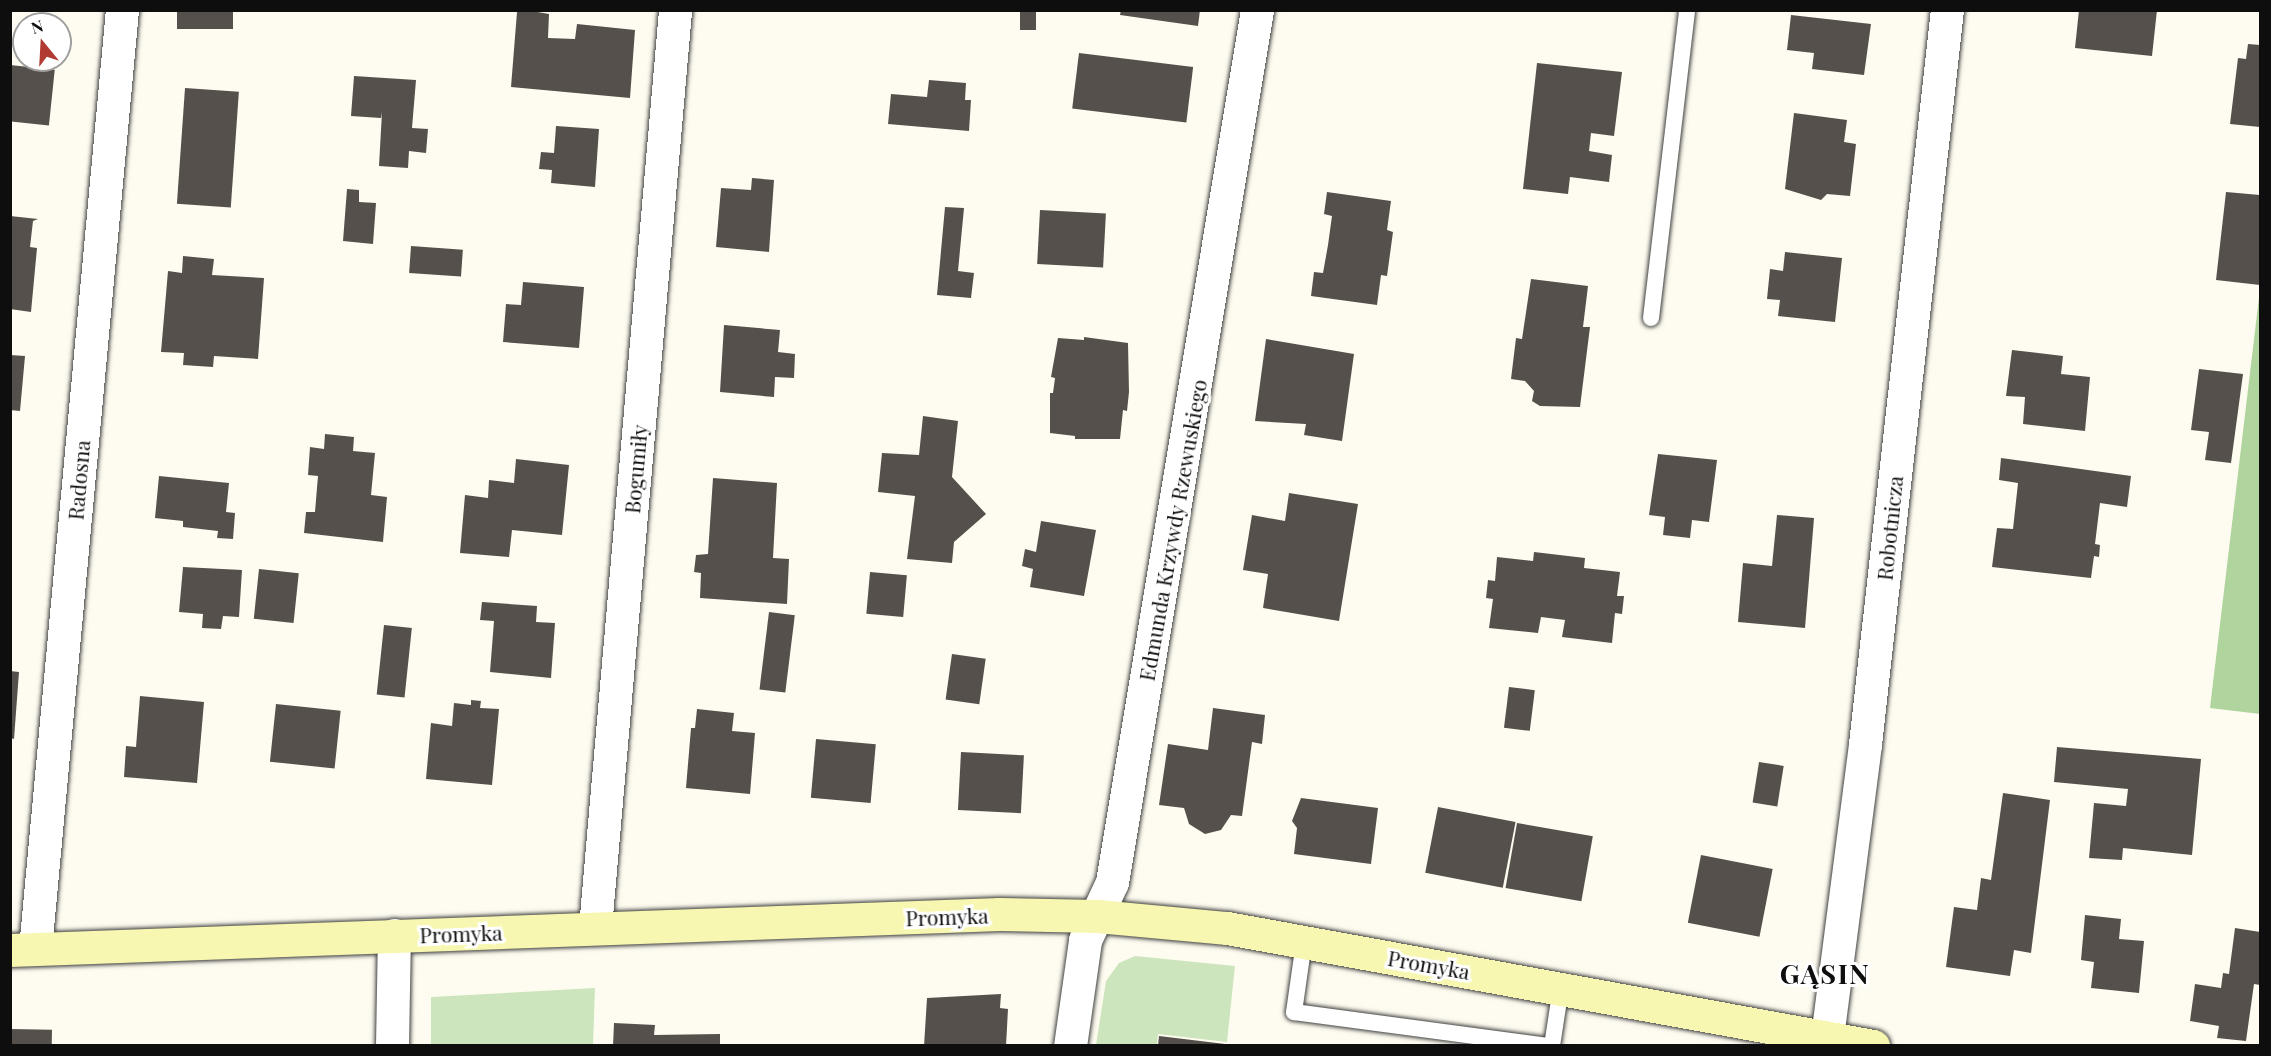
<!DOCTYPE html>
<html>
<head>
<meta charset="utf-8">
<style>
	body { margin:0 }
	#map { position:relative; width:2271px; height:1056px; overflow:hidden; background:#fefcf0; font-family:"Playfair Display",serif }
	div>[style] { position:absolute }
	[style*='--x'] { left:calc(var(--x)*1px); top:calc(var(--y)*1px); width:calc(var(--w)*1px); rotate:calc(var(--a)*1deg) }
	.green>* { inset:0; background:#cde5bc }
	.forest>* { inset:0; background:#b0d49d }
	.building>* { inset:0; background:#55504b; transform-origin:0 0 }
	.roads { filter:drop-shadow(0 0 2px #414141) drop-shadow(0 0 2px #414141) }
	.lane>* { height:16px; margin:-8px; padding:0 8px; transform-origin:8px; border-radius:8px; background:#fff }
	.street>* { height:33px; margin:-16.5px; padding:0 16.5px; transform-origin:16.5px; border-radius:16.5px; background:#fff }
	.secondary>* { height:33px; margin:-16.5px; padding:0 16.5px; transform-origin:16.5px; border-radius:16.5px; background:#f7f7b1 }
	span { translate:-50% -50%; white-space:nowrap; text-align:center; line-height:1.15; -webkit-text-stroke:6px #fff; paint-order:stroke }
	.street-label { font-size:21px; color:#0e0e0e }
	.district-label { font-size:27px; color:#0e0e0e; font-weight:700; letter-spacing:1.5px }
	.frame { position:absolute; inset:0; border:12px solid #0e0e0e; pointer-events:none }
	.north { position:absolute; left:12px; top:12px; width:60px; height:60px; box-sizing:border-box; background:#fff; border:2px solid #9f9f9f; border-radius:50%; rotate:342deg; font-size:16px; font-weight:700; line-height:24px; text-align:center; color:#0e0e0e }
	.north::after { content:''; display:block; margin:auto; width:21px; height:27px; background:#b13a32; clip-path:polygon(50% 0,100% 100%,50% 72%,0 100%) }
</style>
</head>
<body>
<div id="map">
	<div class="green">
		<div style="clip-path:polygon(1135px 956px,1235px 966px,1227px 1042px,1158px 1034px,1157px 1045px,1096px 1045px,1106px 981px,1119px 963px)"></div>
		<div style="clip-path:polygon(595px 988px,593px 1045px,431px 1045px,431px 997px)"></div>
	</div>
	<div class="forest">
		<div style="clip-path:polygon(2260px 289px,2260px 714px,2210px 708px)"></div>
	</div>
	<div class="building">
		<div style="left:177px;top:10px;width:56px;height:19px"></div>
		<div style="clip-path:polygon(526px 10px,549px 14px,548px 38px,575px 39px,577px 24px,635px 30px,630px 98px,511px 87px,517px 12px)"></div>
		<div style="left:1020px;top:10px;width:16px;height:20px"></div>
		<div style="clip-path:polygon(1121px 10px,1200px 10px,1198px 26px,1120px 15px)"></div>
		<div style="clip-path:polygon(2079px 10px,2157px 10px,2152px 56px,2075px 48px)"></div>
		<div style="clip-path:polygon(1791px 15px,1871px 24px,1864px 75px,1812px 69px,1814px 53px,1787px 50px)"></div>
		<div style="clip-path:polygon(2248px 44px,2260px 45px,2260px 127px,2230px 124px,2238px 58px,2246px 59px)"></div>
		<div style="left:1079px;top:53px;width:115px;height:56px;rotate:7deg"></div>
		<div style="clip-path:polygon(1537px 63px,1622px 72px,1614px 136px,1591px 133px,1589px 151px,1612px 155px,1609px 182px,1570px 177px,1568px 194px,1523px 189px)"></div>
		<div style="left:10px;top:65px;width:45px;height:56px;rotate:6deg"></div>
		<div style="clip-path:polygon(354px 76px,416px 80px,412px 128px,428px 129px,426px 153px,409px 151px,408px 168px,379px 166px,382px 112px,381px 118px,351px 116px)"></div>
		<div style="clip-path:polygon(929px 80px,966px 83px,965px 100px,971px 100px,969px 131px,888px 124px,891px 94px,927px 97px)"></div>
		<div style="left:185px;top:88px;width:54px;height:116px;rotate:4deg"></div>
		<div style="clip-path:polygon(1794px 113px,1847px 120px,1844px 142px,1856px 144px,1850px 196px,1827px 194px,1821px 200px,1785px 189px)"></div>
		<div style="clip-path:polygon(556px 126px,599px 129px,595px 187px,551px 183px,552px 170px,539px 169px,541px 152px,554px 153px)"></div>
		<div style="clip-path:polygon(752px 178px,774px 180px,769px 252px,716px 247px,721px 188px,751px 190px)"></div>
		<div style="clip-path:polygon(347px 189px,359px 190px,359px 202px,376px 203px,373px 244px,343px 241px)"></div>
		<div style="clip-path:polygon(1327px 192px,1391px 201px,1387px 230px,1393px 232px,1387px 276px,1381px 275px,1377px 305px,1311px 296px,1314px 272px,1323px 273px,1328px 245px,1332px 216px,1324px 214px)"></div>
		<div style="clip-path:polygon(2226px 192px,2260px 195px,2260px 285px,2216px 280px)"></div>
		<div style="clip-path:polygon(945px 207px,964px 208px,958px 271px,974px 273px,971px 298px,937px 295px)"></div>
		<div style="left:1040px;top:210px;width:66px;height:54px;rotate:3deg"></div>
		<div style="clip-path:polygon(10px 216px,38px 219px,33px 221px,30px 247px,37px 248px,31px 312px,10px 309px)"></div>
		<div style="left:411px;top:246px;width:52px;height:27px;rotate:4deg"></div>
		<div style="clip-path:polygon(1785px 252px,1842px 258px,1835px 322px,1778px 316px,1780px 300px,1767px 299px,1770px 269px,1783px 271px)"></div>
		<div style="clip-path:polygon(183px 256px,214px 259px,212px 275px,264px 278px,258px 359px,214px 356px,213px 367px,183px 365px,184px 353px,161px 352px,168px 271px,182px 273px)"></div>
		<div style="clip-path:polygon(1531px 279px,1588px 286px,1583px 327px,1590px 327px,1580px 407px,1540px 406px,1532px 401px,1534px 391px,1525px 381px,1511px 379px,1516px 338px,1522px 339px)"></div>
		<div style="clip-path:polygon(523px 282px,584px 287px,579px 348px,503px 342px,506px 304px,521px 305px)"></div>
		<div style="clip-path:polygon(724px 325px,780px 330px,778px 352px,795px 354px,794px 378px,775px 377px,774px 397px,720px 392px)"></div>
		<div style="clip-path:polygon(1084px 337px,1128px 343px,1129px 392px,1127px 411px,1123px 410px,1120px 439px,1075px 439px,1075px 436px,1050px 433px,1050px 393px,1053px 393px,1055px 378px,1051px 377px,1058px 338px,1084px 340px)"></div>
		<div style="clip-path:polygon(1266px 339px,1354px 354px,1342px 441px,1304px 435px,1306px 424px,1255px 421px)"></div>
		<div style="clip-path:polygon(2012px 350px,2063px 356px,2061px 374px,2090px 377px,2085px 431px,2023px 424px,2025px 397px,2006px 396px)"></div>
		<div style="clip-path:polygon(10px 355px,25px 356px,20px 411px,10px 410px)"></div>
		<div style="clip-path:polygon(2199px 369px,2243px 374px,2231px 463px,2205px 460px,2209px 432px,2191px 430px)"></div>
		<div style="clip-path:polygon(923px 416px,958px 421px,952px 477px,986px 514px,954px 542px,952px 563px,907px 559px,915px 496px,878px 492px,882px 453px,919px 455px)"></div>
		<div style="clip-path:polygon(325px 434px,354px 437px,353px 451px,375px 453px,371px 495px,387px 497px,383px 542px,304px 533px,306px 512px,315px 512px,318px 476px,308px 475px,310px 447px,324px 449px)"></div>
		<div style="clip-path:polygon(1658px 454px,1717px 460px,1709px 522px,1692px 520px,1690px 538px,1663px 535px,1665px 517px,1649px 515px)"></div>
		<div style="clip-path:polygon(2001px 458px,2131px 476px,2127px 507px,2100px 503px,2095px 544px,2100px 545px,2099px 557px,2094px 556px,2091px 578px,1992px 567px,1997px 528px,2013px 529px,2018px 483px,1999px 480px)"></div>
		<div style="clip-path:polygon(516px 459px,569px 465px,562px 535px,512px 530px,509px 557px,460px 553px,465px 495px,488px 498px,489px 480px,514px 483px)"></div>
		<div style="clip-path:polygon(159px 476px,229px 483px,226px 512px,235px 513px,233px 539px,217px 538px,218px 531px,183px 527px,183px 521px,155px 518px)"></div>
		<div style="clip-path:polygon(713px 478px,777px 483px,773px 558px,789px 559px,787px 604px,700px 598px,701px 573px,694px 572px,696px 555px,708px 554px)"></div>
		<div style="clip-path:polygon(1289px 493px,1358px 504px,1339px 621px,1263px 608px,1268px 574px,1243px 570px,1252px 515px,1285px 521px)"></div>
		<div style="clip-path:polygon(1777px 515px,1814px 518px,1805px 628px,1738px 622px,1743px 563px,1772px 566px)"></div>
		<div style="clip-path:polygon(1041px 521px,1096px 530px,1084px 596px,1030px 587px,1033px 569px,1022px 566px,1025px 549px,1036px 552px)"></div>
		<div style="clip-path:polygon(1534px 552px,1585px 558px,1584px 568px,1620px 572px,1617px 596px,1624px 596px,1622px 614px,1615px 613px,1612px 643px,1562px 637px,1565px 620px,1541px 617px,1538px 633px,1489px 628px,1493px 599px,1486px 598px,1488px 580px,1495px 581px,1497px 557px,1533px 561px)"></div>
		<div style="clip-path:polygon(183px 567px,242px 570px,239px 617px,223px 616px,221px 629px,202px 628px,203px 614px,179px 612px)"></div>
		<div style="left:259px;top:569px;width:40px;height:50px;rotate:6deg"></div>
		<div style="left:870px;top:572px;width:37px;height:42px;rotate:5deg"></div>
		<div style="clip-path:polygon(482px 602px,537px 606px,536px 622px,555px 623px,551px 678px,490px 672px,494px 621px,480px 620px)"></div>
		<div style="left:769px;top:612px;width:26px;height:78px;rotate:7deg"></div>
		<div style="left:384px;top:625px;width:28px;height:70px;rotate:6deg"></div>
		<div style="left:952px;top:654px;width:34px;height:46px;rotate:8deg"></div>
		<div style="clip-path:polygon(10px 671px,19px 672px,14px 739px,10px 738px)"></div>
		<div style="left:1509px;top:687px;width:26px;height:41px;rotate:7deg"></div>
		<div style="clip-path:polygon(140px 696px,204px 702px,197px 783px,124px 777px,126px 746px,136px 747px)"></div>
		<div style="clip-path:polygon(471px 700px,481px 701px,480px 708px,499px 709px,492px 785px,426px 779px,431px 723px,452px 726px,454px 703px,471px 705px)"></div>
		<div style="left:276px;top:704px;width:65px;height:58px;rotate:6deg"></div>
		<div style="clip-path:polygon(1213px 708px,1265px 715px,1262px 744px,1252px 742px,1242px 816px,1231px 815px,1221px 830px,1205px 834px,1189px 824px,1184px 808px,1159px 805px,1168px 744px,1208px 750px)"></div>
		<div style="clip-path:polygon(697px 709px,734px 713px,732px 731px,755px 733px,750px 794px,686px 788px,691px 728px,695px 728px)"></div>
		<div style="left:816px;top:739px;width:60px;height:59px;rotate:5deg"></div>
		<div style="clip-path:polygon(2057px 747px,2201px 759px,2192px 855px,2123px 848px,2122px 860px,2089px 858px,2094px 803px,2126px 806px,2128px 789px,2054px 782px)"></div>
		<div style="left:961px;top:752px;width:63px;height:58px;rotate:3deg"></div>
		<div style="left:1759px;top:762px;width:25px;height:41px;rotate:9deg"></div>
		<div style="clip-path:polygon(2003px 793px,2050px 800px,2031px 953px,2014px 950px,2010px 976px,1946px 967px,1954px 907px,1977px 910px,1981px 878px,1991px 880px)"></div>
		<div style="clip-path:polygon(1301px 798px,1378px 808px,1371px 864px,1294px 854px,1297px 828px,1292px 821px)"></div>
		<div style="left:1438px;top:807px;width:79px;height:67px;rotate:11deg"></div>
		<div style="left:1517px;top:823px;width:77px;height:66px;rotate:10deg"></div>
		<div style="left:1701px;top:855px;width:73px;height:69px;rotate:11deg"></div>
		<div style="clip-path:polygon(2085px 915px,2121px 919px,2119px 939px,2144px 941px,2139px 993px,2091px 988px,2094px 962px,2081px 960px)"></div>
		<div style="clip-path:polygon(2235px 928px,2260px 932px,2260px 985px,2254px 984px,2246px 1041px,2217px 1038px,2219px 1026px,2190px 1021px,2195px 984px,2221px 988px,2223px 973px,2229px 974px)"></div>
		<div style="clip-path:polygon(1001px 994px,1000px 1008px,1008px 1009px,1006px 1046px,924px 1046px,927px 998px)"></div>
		<div style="clip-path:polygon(614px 1023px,655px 1025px,654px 1035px,720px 1034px,720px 1046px,613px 1046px)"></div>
		<div style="left:10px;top:1029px;width:42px;height:17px;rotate:1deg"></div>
		<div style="clip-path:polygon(1159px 1036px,1225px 1044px,1225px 1046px,1158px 1046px)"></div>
	</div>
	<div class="roads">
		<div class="lane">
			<div style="--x:1651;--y:318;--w:310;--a:-83.3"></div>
			<div style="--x:1304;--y:942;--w:71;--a:98.1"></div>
			<div style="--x:1294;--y:1012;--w:258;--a:7.6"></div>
			<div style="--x:1552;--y:1046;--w:60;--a:-81.3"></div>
		</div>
		<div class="street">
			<div style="--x:595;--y:927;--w:920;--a:-85.01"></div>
			<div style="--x:35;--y:949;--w:943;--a:-84.71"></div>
			<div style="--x:1827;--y:1037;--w:295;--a:-82.6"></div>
			<div style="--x:1865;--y:744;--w:739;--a:-83.63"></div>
			<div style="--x:392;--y:1046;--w:111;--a:-89"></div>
			<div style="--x:1070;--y:1046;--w:107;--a:-81.9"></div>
			<div style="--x:1085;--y:940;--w:64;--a:-65"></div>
			<div style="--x:1112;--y:882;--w:884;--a:-80.56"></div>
		</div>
		<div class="secondary">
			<div style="--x:10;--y:950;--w:990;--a:-2.08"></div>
			<div style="--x:999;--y:914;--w:98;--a:1.2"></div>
			<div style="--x:1097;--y:916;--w:131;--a:5.3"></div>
			<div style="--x:1227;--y:928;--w:657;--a:10.35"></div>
		</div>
	</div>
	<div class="street-label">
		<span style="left:635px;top:469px;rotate:-85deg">Bogumiły</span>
		<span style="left:78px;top:480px;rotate:-85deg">Radosna</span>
		<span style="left:1889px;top:528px;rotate:-84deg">Robotnicza</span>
		<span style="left:1172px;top:530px;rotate:-80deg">Edmunda Krzywdy Rzewuskiego</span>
		<span style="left:947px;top:916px;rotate:-2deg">Promyka</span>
		<span style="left:461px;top:933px;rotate:-2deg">Promyka</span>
		<span style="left:1429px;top:964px;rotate:10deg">Promyka</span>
	</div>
	<div class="district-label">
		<span style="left:1825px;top:974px">GĄSIN</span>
	</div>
	<div class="frame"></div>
	<div class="north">N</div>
</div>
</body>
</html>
